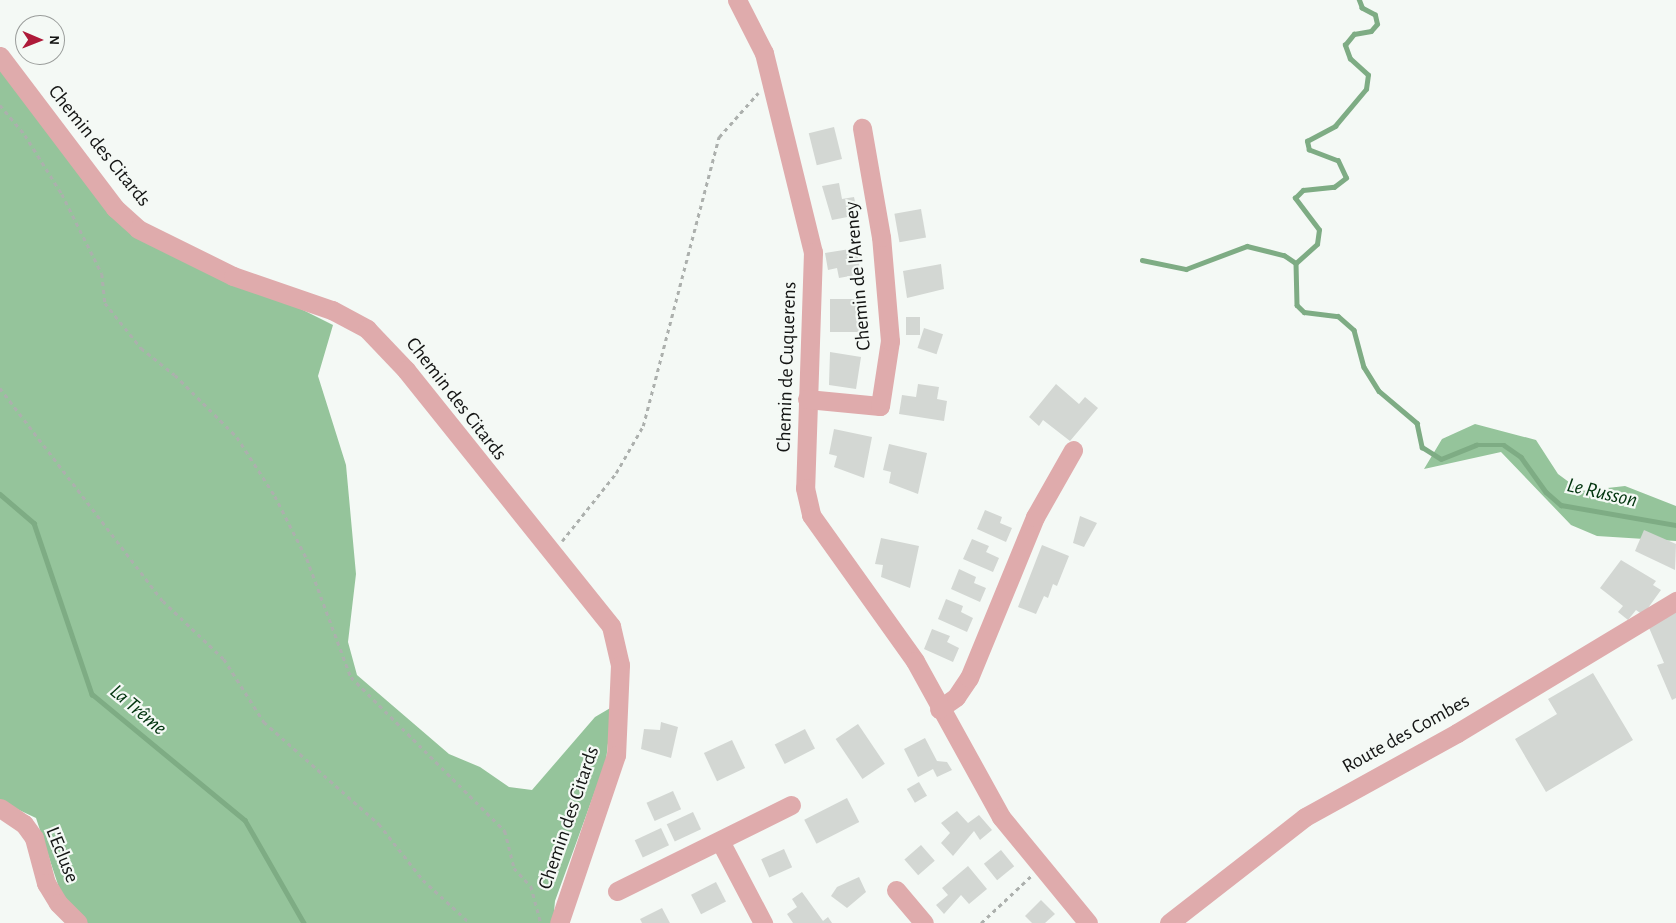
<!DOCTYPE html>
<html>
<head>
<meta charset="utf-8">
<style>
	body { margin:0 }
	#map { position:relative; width:1676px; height:923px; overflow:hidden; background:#f4f9f5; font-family:"Alegreya Sans",sans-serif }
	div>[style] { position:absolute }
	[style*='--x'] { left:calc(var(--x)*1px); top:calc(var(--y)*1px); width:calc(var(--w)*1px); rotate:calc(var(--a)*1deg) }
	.forest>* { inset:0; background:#95c49b }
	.stream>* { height:4.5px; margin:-2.25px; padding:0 2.25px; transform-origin:2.25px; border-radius:2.25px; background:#7eac84 }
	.building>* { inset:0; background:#d3d7d3; transform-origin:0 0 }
	.path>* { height:2.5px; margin-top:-1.25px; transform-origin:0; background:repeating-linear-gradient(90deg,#acb0ad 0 4px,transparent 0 8px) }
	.minor>* { height:19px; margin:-9.5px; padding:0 9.5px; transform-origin:9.5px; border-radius:9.5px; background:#dfabac }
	span { translate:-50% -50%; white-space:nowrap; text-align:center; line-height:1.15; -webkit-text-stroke:4.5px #f4f9f5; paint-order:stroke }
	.street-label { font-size:20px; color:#131413 }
	.water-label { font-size:21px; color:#00330d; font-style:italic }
	.north { position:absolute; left:15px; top:15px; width:50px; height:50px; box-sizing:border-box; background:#f4f9f5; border:1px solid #9a9d9b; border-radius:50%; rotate:91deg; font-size:14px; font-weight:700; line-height:20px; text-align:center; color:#131413 }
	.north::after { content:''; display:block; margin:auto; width:18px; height:22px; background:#ae1a39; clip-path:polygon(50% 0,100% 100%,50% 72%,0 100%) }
</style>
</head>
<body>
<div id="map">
	<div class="forest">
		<div style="clip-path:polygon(0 64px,113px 215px,333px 325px,318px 376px,346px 465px,356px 574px,348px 642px,357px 675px,449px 754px,480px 767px,509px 787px,532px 790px,595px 717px,612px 707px,606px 761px,555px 901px,553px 923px,82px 923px,64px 903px,36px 818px,0 801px)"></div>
		<div style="clip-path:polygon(1475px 424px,1536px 440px,1558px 474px,1581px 491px,1625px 486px,1676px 506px,1676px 541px,1597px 536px,1571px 525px,1501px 452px,1424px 469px,1442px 439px)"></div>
	</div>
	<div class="stream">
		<div style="--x:1142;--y:260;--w:45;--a:11.6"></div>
		<div style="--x:1186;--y:269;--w:65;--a:-20.7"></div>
		<div style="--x:1247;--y:246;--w:38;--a:14"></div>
		<div style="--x:1284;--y:255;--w:14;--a:34"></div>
		<div style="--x:1296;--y:263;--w:42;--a:88.6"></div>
		<div style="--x:1297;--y:305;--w:10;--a:45"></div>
		<div style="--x:1304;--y:312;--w:34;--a:7"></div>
		<div style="--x:1338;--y:316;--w:21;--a:41"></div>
		<div style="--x:1354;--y:330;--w:38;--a:75"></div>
		<div style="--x:1364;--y:367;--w:28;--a:58"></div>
		<div style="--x:1379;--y:391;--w:50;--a:40.1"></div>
		<div style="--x:1417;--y:423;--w:25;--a:78"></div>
		<div style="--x:1422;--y:447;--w:22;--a:32"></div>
		<div style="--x:1441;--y:459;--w:38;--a:-22"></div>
		<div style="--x:1476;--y:445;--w:28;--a:0"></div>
		<div style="--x:1504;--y:445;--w:21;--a:35"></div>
		<div style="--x:1521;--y:457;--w:43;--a:54.5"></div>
		<div style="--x:1546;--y:492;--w:20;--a:41"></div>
		<div style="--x:1561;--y:505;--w:117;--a:9.9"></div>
		<div style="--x:1296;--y:263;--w:28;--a:-42"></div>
		<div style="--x:1317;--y:244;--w:14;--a:-82"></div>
		<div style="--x:1319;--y:230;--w:40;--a:-127"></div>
		<div style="--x:1295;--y:198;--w:11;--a:-45"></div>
		<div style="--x:1303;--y:190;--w:31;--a:-6"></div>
		<div style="--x:1334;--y:187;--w:15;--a:-37"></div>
		<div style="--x:1346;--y:178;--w:19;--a:-115"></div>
		<div style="--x:1338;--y:161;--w:31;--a:-159"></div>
		<div style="--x:1309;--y:150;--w:9;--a:-103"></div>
		<div style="--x:1307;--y:141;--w:32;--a:-28"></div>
		<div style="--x:1335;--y:126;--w:48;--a:-50"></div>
		<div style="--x:1366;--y:89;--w:14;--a:-82"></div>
		<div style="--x:1368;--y:75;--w:24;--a:-138"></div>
		<div style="--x:1350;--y:59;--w:15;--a:-110"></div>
		<div style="--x:1345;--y:45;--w:14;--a:-51"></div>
		<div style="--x:1354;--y:34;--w:17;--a:-10"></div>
		<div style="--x:1371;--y:31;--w:9;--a:-49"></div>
		<div style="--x:1377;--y:24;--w:9;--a:-103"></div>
		<div style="--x:1375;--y:15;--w:15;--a:-152"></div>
		<div style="--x:1362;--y:8;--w:9;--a:-111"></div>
		<div style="--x:0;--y:494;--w:45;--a:40.5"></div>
		<div style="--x:34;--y:523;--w:181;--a:71.3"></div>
		<div style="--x:92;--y:694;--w:198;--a:39.5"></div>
		<div style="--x:245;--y:820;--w:119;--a:60.2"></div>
	</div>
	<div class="building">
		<div style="left:834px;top:127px;width:33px;height:26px;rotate:76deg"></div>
		<div style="clip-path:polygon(839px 183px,842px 199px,854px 197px,858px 215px,832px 220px,822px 186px)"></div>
		<div style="left:921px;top:209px;width:29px;height:27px;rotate:80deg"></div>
		<div style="clip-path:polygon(856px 248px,861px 274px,839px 278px,837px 268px,828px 270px,825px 253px)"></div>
		<div style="clip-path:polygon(941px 264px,944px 289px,907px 298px,903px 271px)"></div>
		<div style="left:830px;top:299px;width:31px;height:33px"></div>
		<div style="left:906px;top:317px;width:14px;height:18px"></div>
		<div style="left:924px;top:328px;width:20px;height:21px;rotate:18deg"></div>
		<div style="clip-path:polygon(830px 352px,861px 357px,856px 389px,829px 385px)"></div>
		<div style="clip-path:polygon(918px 384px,939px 387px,937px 399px,947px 401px,944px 421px,899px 414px,902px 395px,916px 397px)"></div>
		<div style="clip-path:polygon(1056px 384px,1079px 404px,1085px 397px,1098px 408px,1070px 441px,1043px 420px,1039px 426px,1029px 417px)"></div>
		<div style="clip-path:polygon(834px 429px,872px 437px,864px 478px,834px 467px,837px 456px,829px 454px)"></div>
		<div style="clip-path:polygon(889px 444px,927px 453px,918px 494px,889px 483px,891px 472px,883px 470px)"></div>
		<div style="clip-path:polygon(985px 510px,1002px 517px,1000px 523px,1012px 528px,1006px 542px,977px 529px)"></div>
		<div style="clip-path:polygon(1080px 516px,1097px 523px,1084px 547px,1073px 543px)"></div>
		<div style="clip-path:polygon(1644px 530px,1676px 544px,1675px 570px,1635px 551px)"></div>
		<div style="clip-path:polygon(881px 538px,919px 546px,910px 588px,881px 577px,883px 565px,875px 564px)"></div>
		<div style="clip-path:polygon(972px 539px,989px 546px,986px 552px,999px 558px,993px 572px,963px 559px)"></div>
		<div style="clip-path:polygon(1042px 545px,1069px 556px,1057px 586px,1053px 584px,1048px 598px,1044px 596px,1036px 614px,1018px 607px)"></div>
		<div style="clip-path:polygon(1621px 560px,1656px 581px,1653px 585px,1661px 590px,1643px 615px,1636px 610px,1628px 620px,1618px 612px,1623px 606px,1600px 588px)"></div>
		<div style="clip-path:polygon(959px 569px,976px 577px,974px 583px,986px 588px,980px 602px,951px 589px)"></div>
		<div style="clip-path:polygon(946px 599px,963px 606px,961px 612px,973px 618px,967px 632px,938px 619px)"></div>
		<div style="clip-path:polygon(1676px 611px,1676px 698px,1672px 700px,1657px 665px,1664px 663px,1647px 623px)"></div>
		<div style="clip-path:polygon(932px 629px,950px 636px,947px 642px,959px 648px,953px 662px,924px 649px)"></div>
		<div style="clip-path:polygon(1593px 673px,1633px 740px,1546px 792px,1515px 739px,1557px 714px,1548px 699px)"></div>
		<div style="clip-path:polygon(661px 722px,678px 727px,671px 758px,641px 749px,644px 729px,660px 730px)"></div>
		<div style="left:858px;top:724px;width:48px;height:27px;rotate:56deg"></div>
		<div style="left:805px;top:729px;width:22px;height:34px;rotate:63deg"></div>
		<div style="clip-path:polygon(925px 738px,937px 761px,947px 762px,952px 770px,937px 777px,933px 769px,918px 777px,904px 749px)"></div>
		<div style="left:732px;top:740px;width:31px;height:31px;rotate:65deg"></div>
		<div style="left:919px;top:782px;width:16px;height:14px;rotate:60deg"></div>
		<div style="left:673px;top:791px;width:20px;height:29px;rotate:66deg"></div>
		<div style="left:847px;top:798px;width:27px;height:48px;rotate:63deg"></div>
		<div style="clip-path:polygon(957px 811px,968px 823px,979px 815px,992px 830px,980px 840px,974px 831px,953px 856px,941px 843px,950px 833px,941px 823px)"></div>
		<div style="left:693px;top:812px;width:19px;height:29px;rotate:65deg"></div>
		<div style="left:661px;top:828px;width:19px;height:29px;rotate:65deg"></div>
		<div style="left:921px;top:845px;width:21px;height:22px;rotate:49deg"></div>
		<div style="left:784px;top:849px;width:20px;height:25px;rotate:66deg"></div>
		<div style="left:1001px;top:850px;width:21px;height:22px;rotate:51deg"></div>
		<div style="clip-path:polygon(968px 866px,987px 889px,969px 904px,961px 895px,944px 914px,936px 905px,948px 895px,942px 888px)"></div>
		<div style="clip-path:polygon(859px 877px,866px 892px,847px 908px,831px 896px,837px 887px)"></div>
		<div style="left:716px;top:882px;width:22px;height:28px;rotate:63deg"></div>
		<div style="clip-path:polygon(802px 892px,823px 921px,828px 917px,832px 923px,793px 923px,787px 914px,797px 907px,792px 899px)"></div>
		<div style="clip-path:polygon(1041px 900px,1055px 914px,1045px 923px,1032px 923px,1025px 916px)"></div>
		<div style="clip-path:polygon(662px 908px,670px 923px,642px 923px,640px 919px)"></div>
	</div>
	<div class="path">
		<div style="--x:0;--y:105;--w:39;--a:50"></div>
		<div style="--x:25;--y:135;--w:70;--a:57.9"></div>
		<div style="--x:62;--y:194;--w:89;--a:63.4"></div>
		<div style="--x:102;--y:274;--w:29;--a:84"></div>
		<div style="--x:105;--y:303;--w:58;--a:51.3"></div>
		<div style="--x:141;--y:348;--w:43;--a:38.5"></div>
		<div style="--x:175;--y:375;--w:88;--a:45"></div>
		<div style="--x:237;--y:437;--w:70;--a:57.2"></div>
		<div style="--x:275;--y:496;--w:71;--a:63.1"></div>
		<div style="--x:307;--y:559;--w:126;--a:69.6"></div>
		<div style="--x:351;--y:677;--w:218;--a:45"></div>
		<div style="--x:505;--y:831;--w:38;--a:76"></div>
		<div style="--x:514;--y:868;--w:25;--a:47"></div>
		<div style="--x:531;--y:886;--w:38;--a:75"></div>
		<div style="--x:0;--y:388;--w:268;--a:52.6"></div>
		<div style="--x:163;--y:601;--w:84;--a:43.6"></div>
		<div style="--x:224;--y:659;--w:75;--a:57.6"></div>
		<div style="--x:264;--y:722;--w:154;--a:41.6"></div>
		<div style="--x:379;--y:824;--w:71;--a:51.8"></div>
		<div style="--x:423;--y:880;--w:64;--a:42.5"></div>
		<div style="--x:562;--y:541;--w:87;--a:-51.5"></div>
		<div style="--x:616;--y:473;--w:54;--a:-60.1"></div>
		<div style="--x:643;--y:426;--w:299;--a:-75.3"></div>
		<div style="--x:719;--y:137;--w:59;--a:-48.4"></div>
		<div style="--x:981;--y:923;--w:69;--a:-43.2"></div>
	</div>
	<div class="minor">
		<div style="--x:737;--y:0;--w:59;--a:63"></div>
		<div style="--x:764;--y:53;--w:205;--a:76.2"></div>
		<div style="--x:813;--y:252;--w:236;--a:91.9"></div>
		<div style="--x:805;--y:488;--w:28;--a:77"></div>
		<div style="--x:811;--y:515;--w:179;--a:54.5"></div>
		<div style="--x:915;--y:661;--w:178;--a:61.1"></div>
		<div style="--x:1001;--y:817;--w:137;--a:50.6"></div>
		<div style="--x:0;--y:56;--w:191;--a:52.9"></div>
		<div style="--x:115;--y:208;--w:31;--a:42"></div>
		<div style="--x:138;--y:229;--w:106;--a:26.3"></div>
		<div style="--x:233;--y:276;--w:105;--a:19"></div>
		<div style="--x:332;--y:310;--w:40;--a:28"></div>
		<div style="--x:367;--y:329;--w:57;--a:46.4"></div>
		<div style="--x:406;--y:370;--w:328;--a:51.3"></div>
		<div style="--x:611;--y:626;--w:40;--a:77"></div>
		<div style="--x:620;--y:665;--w:90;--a:92.5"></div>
		<div style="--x:616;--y:755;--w:177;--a:108.7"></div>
		<div style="--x:807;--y:399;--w:73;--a:5.5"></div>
		<div style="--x:880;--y:406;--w:66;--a:-81.3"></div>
		<div style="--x:890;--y:341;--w:104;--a:-94.9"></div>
		<div style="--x:881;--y:237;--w:111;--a:-99.9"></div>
		<div style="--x:939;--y:709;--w:21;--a:-35"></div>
		<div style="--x:956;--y:697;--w:23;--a:-56"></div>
		<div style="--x:969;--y:678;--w:174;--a:-67.7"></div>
		<div style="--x:1035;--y:517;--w:77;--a:-60.4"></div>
		<div style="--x:0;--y:808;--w:29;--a:34"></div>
		<div style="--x:24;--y:824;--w:17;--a:54"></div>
		<div style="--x:34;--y:838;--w:47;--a:75.1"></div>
		<div style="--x:46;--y:883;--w:23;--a:59"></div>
		<div style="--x:58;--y:903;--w:28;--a:45"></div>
		<div style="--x:720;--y:841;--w:93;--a:62.3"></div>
		<div style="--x:896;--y:890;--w:43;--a:49.7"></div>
		<div style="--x:617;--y:891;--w:194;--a:-26.3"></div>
		<div style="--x:1169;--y:923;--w:172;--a:-37.9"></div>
		<div style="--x:1305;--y:817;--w:174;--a:-28.9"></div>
		<div style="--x:1457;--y:733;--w:256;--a:-31.1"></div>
	</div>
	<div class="street-label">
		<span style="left:99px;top:146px;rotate:51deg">Chemin des Citards</span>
		<span style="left:858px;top:276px;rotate:-95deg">Chemin de l'Areney</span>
		<span style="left:787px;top:367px;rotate:-88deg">Chemin de Cuquerens</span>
		<span style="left:456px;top:399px;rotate:52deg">Chemin des Citards</span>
		<span style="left:1406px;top:734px;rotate:-29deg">Route des Combes</span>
		<span style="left:569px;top:818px;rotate:-71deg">Chemin des Citards</span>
		<span style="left:62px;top:855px;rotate:68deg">L'Ecluse</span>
	</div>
	<div class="water-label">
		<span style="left:1602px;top:493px;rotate:13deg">Le Russon</span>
		<span style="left:138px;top:710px;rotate:40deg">La Trême</span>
	</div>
	<div class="north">N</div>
</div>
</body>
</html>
